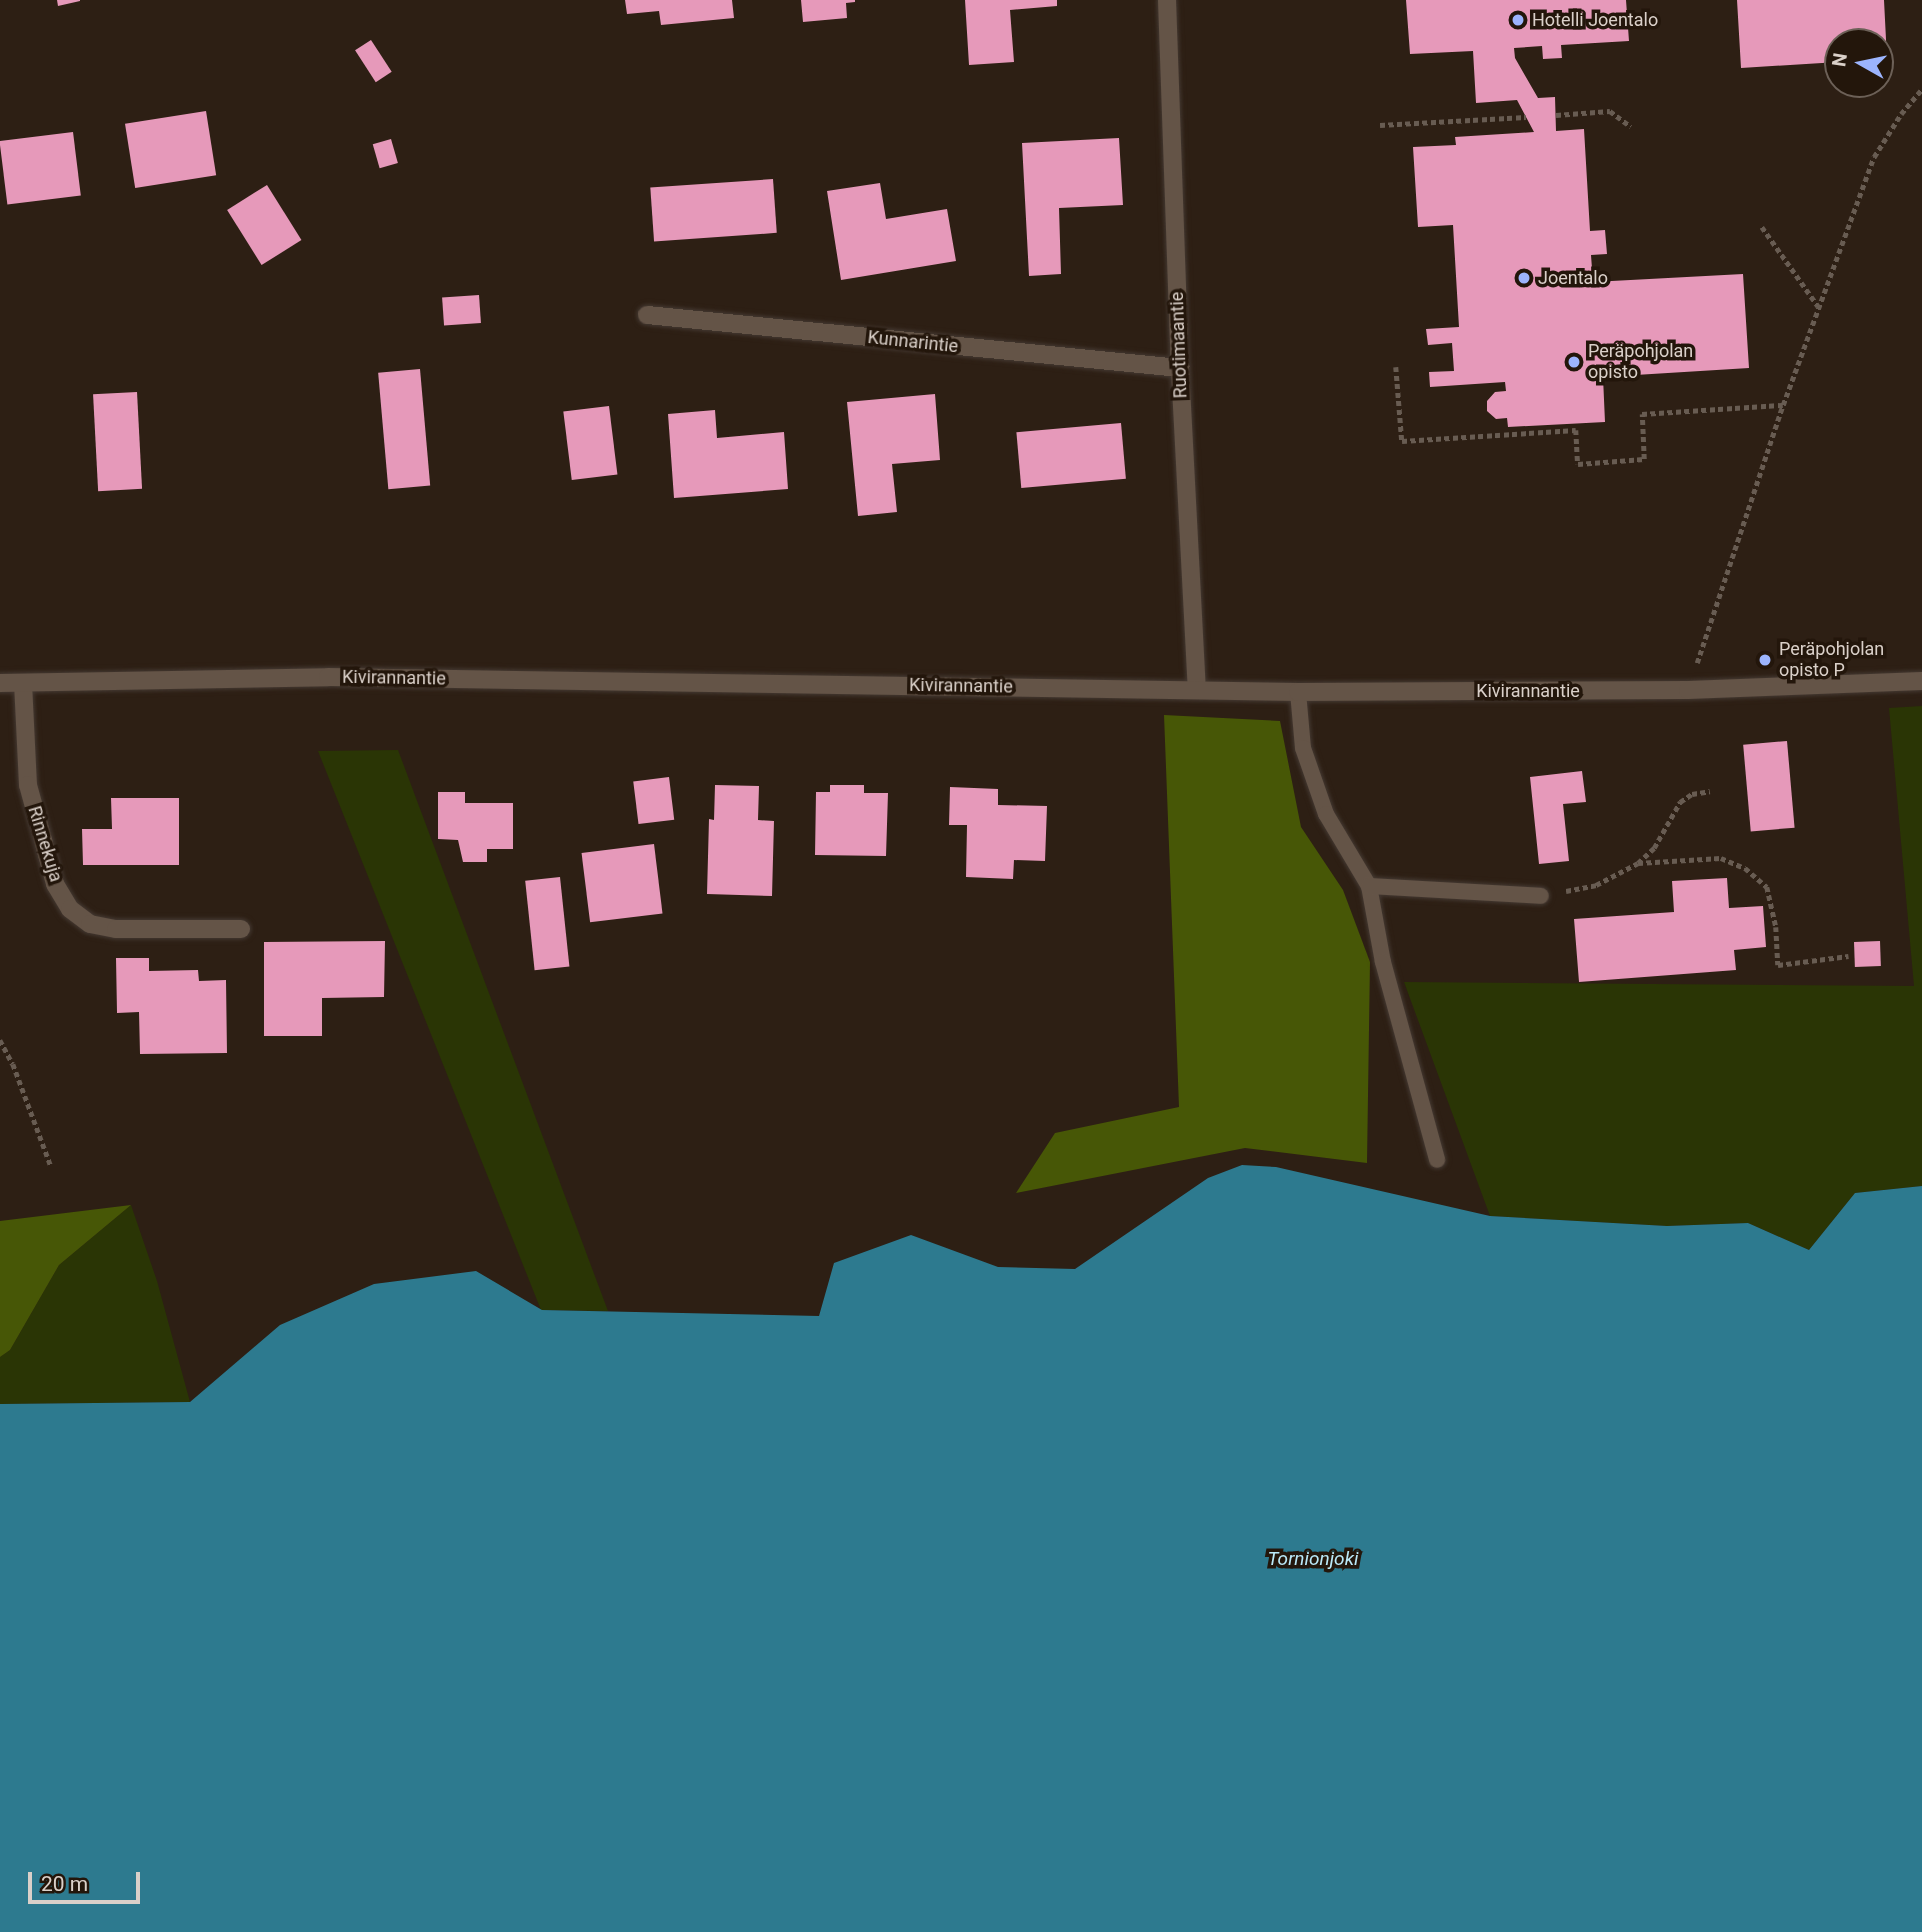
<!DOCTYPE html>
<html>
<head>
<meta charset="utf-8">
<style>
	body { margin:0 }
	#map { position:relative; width:1922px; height:1932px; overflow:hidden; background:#2d1f14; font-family:Roboto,sans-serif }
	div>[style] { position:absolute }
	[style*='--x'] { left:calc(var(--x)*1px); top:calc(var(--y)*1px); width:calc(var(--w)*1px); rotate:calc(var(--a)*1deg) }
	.green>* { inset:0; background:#2a3505 }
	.forest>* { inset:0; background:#475706 }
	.water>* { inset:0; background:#2d7a8f }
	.building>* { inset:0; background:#e699ba; transform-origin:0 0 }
	.path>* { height:4.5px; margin-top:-2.25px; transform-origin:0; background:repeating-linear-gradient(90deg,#685c52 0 5px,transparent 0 8.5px) }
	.roads { filter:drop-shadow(0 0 2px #443932) drop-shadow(0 0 2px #443932) }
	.service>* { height:16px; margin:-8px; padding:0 8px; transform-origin:8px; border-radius:8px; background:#645447 }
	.minor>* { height:18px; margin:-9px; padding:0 9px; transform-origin:9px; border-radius:9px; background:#645447 }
	.tertiary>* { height:18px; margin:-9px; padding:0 9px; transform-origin:9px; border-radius:9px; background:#645447 }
	.dots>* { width:19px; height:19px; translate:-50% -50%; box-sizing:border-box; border:4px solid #23160b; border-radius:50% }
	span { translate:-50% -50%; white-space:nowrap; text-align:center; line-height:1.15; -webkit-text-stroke:7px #23160b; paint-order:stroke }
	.poi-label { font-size:18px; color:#dad0c9 }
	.left { translate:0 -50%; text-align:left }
	.street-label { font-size:18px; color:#dad0c9 }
	.water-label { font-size:19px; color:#bae9f8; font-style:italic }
	.north { position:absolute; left:1824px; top:28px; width:70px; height:70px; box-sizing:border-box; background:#23160b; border:2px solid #6c6057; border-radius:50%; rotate:279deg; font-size:19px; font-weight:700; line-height:28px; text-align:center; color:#dad0c9 }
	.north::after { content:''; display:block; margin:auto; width:24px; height:32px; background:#9cb4fd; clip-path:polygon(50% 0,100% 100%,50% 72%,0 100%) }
	.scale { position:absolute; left:28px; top:1872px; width:112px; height:32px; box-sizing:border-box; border:4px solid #dad0c9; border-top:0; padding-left:9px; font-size:21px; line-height:24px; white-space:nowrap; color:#dad0c9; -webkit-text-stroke:5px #23160b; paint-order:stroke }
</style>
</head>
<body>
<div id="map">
	<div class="green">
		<div style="clip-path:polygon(1922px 706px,1922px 1186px,1855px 1193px,1809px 1250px,1748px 1223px,1667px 1226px,1490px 1216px,1404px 982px,1914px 986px,1889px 708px)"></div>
		<div style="clip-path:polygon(398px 750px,608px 1311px,541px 1310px,318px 751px)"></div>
		<div style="clip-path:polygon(131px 1205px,157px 1281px,190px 1402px,0 1404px,0 1357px,10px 1350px,59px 1265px)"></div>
	</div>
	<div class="forest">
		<div style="clip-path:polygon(1164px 715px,1280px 721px,1301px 827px,1343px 890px,1370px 962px,1367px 1163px,1245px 1148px,1016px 1193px,1055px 1133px,1179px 1107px)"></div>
		<div style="clip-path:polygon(131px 1205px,59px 1265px,10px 1350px,0 1357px,0 1221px)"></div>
	</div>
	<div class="water">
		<div style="clip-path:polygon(1242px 1165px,1276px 1167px,1490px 1216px,1667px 1226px,1748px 1223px,1809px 1250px,1855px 1193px,1922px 1186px,1922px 1932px,0 1932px,0 1404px,190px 1402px,280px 1325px,374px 1284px,476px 1271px,542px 1310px,819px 1316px,834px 1263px,911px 1235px,998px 1267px,1075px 1269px,1208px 1178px)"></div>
	</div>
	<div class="building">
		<div style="clip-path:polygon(57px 0,80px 0,80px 1px,58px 6px)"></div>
		<div style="clip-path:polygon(625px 0,732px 0,734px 18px,661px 25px,659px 11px,627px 14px)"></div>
		<div style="clip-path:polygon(801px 0,855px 0,855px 2px,846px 3px,847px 18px,803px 22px)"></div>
		<div style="clip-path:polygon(965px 0,1057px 0,1057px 6px,1010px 10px,1014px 62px,969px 65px)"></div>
		<div style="clip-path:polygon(1406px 0,1626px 0,1629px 41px,1561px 45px,1562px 58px,1543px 59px,1542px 46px,1514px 48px,1515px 58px,1538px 98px,1555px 97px,1556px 131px,1584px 129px,1590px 231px,1605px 230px,1607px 254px,1591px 255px,1593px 282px,1743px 274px,1749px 368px,1603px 377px,1605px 422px,1508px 427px,1507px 418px,1496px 419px,1487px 411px,1487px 401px,1495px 392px,1506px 391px,1505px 382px,1430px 387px,1429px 372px,1454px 371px,1452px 343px,1428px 345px,1426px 329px,1459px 327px,1453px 225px,1418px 227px,1413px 147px,1456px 145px,1455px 137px,1534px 132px,1517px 100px,1476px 103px,1473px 51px,1410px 54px)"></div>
		<div style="clip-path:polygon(1737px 0,1884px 0,1887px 59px,1880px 60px,1880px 42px,1838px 42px,1838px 62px,1741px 68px)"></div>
		<div style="left:371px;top:40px;width:38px;height:19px;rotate:57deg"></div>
		<div style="left:206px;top:111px;width:65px;height:82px;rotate:81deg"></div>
		<div style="left:73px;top:132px;width:64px;height:74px;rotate:83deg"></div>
		<div style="clip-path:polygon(1119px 138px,1123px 205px,1059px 208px,1061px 274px,1029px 276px,1022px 143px)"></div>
		<div style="left:391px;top:139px;width:25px;height:19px;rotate:74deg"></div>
		<div style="left:773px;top:179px;width:54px;height:123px;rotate:86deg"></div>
		<div style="clip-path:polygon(880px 183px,886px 219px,947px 209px,956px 261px,841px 280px,827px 191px)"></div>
		<div style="left:267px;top:185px;width:65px;height:47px;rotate:58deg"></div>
		<div style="left:479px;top:295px;width:28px;height:37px;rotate:86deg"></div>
		<div style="left:420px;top:369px;width:117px;height:42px;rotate:85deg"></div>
		<div style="left:137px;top:392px;width:97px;height:44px;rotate:87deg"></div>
		<div style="clip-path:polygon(935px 394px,940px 460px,892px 464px,897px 512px,858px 516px,847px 402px)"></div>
		<div style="left:609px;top:406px;width:69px;height:46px;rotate:83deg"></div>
		<div style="clip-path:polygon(715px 410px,717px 438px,784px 432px,788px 489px,674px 498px,668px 414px)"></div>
		<div style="left:1121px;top:423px;width:56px;height:105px;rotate:85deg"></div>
		<div style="left:1787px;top:741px;width:87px;height:44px;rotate:85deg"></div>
		<div style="clip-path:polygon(1582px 771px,1586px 802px,1563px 804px,1569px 861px,1539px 864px,1530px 777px)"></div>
		<div style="left:669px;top:777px;width:43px;height:36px;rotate:83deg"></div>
		<div style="clip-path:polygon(715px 785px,759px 786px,758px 820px,774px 821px,772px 896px,707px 894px,709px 819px,714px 820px)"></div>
		<div style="clip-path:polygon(830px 785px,864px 785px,864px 793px,888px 793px,886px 856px,815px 855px,816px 792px,830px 792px)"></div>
		<div style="clip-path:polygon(950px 787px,998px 789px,998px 805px,1047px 806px,1045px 861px,1014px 860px,1013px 879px,966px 877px,967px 825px,949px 825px)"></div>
		<div style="clip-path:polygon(438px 792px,465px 792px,465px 803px,513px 803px,513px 849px,487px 849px,487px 862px,463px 862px,458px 840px,438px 839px)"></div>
		<div style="clip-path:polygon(111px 798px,179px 798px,179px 865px,83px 865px,82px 829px,112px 829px)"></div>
		<div style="left:654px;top:844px;width:70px;height:73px;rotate:83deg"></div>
		<div style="left:560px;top:877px;width:90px;height:35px;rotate:84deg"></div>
		<div style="clip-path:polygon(1727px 878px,1729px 908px,1763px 906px,1766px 947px,1734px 950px,1736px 970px,1579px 982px,1574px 919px,1674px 912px,1672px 881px)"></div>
		<div style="clip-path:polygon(385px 941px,384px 997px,322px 998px,322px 1036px,264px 1036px,264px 942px)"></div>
		<div style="left:1880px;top:941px;width:25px;height:26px;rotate:88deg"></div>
		<div style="clip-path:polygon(116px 958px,149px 958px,149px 971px,198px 970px,199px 981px,226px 980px,227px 1053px,140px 1054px,139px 1012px,117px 1013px)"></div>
	</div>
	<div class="path">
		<div style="--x:1556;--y:115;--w:54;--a:-4.2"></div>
		<div style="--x:1610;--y:111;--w:26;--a:37"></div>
		<div style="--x:1380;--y:125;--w:146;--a:-3.1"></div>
		<div style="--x:1762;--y:227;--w:97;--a:54.7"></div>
		<div style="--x:1396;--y:367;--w:74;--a:85.4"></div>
		<div style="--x:1402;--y:441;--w:174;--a:-3.6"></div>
		<div style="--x:1576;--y:430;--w:34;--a:87"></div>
		<div style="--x:1578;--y:464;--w:66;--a:-4.3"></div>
		<div style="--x:1644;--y:459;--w:45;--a:-92.5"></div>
		<div style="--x:1642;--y:414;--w:141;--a:-3.7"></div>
		<div style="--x:1697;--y:663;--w:272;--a:-71.6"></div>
		<div style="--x:1783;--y:405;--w:264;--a:-69.9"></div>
		<div style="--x:1874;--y:157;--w:51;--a:-57.9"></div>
		<div style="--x:1901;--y:114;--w:33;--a:-50"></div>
		<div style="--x:1638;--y:863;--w:83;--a:-3.4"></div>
		<div style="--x:1721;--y:858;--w:26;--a:23"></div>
		<div style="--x:1745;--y:868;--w:29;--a:41"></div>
		<div style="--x:1767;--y:887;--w:41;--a:77.3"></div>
		<div style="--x:1776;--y:927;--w:38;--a:87"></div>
		<div style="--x:1778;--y:965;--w:71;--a:-7.3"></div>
		<div style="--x:1566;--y:891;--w:31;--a:-11"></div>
		<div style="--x:1596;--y:885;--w:47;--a:-27.6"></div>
		<div style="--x:1638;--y:863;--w:22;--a:-43"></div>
		<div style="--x:1654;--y:848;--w:53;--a:-60.5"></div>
		<div style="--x:1680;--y:802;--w:14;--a:-34"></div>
		<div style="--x:1692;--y:794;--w:18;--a:-9"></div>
		<div style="--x:0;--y:1040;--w:27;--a:62"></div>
		<div style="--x:13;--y:1064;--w:109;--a:69.6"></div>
	</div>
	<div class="roads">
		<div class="service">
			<div style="--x:1298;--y:692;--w:56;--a:84.9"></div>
			<div style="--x:1303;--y:748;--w:70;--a:70.8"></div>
			<div style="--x:1326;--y:814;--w:84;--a:59.2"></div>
			<div style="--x:1369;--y:886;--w:77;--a:79.6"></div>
			<div style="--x:1383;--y:962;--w:205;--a:74.7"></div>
			<div style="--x:1369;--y:886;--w:172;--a:3.3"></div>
		</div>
		<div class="minor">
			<div style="--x:1167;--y:0;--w:368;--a:88"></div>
			<div style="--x:1180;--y:368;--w:322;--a:87"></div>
			<div style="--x:647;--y:315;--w:536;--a:5.68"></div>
			<div style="--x:23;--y:683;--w:102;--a:87.2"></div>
			<div style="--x:28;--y:785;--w:103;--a:74.7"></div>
			<div style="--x:55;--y:884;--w:29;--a:59"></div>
			<div style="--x:70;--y:909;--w:25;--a:37"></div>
			<div style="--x:90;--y:924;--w:26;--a:11"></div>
			<div style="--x:116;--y:929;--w:125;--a:0"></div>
		</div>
		<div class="tertiary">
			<div style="--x:0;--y:683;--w:328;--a:-1"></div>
			<div style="--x:328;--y:677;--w:970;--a:0.89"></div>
			<div style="--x:1298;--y:692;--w:390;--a:-0.3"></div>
			<div style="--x:1688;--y:690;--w:234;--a:-2.2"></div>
		</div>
	</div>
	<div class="dots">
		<div style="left:1518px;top:20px;background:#9cb4fd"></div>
		<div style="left:1524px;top:278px;background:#9cb4fd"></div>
		<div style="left:1574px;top:362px;background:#9cb4fd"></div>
		<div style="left:1765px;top:660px;background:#9cb4fd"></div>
	</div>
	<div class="poi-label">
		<span class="left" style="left:1532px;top:20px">Hotelli Joentalo</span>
		<span class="left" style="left:1538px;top:278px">Joentalo</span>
		<span class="left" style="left:1588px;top:362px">Peräpohjolan<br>opisto</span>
		<span class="left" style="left:1779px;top:660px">Peräpohjolan<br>opisto P</span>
	</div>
	<div class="street-label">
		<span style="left:913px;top:342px;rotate:6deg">Kunnarintie</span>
		<span style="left:1179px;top:345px;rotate:-92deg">Ruotimaantie</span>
		<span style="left:394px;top:678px;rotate:1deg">Kivirannantie</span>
		<span style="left:961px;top:686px;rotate:1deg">Kivirannantie</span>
		<span style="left:1528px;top:691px">Kivirannantie</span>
		<span style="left:45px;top:844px;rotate:73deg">Rinnekuja</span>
	</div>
	<div class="water-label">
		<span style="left:1313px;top:1559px">Tornionjoki</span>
	</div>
	<div class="north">N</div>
	<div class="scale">20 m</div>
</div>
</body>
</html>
